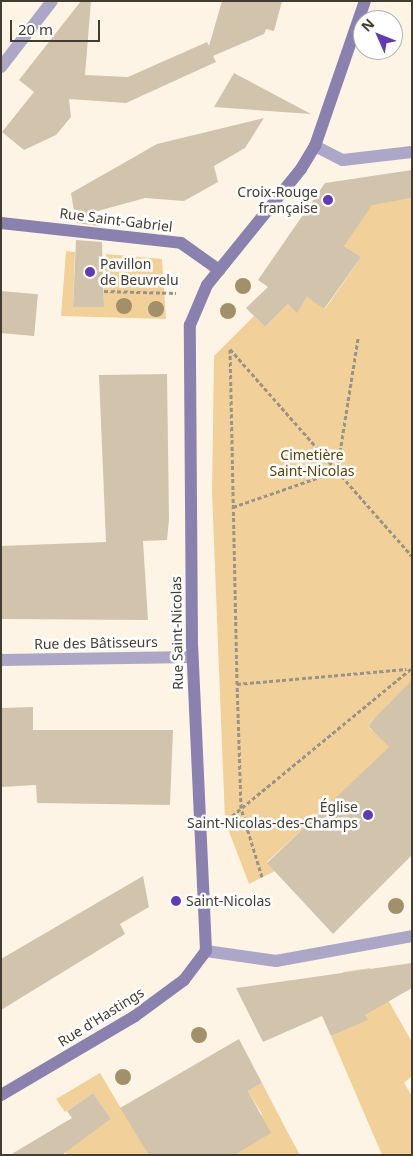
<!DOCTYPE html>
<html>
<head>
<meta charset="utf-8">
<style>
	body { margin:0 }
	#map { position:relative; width:413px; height:1156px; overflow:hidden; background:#fdf4e6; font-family:"Noto Sans",sans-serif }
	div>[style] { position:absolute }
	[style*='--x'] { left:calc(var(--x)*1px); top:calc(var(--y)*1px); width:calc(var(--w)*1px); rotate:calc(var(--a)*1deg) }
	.green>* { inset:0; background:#f1d199 }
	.building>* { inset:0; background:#d2c4ac; transform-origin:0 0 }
	.path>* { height:3px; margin-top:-1.5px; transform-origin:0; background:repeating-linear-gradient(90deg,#9a9387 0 4px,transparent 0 6.5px) }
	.street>* { height:12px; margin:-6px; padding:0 6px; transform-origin:6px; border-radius:6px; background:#aca7c6 }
	.secondary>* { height:12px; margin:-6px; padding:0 6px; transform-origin:6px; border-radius:6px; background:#8a81ae }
	.trees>* { width:16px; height:16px; margin:-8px; border-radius:50%; background:#a2906a }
	.dots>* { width:14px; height:14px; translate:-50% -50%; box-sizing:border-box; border:2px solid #fff; border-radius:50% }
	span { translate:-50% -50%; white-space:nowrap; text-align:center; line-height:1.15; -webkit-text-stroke:5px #fff; paint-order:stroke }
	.poi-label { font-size:14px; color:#423c32 }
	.right { translate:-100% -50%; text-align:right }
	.left { translate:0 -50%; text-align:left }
	.street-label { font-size:14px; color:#423c32 }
	.park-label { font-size:14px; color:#583f04 }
	.frame { position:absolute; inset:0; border:2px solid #423c32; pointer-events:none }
	.north { position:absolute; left:353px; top:10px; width:50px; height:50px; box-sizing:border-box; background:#fff; border:1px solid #b3b1ad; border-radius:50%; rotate:314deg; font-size:14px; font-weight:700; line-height:20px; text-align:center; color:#423c32 }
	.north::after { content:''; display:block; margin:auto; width:18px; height:22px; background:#623bb3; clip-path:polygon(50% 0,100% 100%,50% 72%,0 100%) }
	.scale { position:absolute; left:10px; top:20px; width:90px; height:22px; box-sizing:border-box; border:2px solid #423c32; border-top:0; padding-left:6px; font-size:15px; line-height:18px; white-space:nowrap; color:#423c32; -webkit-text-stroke:4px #fff; paint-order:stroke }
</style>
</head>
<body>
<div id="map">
	<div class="green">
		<div style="clip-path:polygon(352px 179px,387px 202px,412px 198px,412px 693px,388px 704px,387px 710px,370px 722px,369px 728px,392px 746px,267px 862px,275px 871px,249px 884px,225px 821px,212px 492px,214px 356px,254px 316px,265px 327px,288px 304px,297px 312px,307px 297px,325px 309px,361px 257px,344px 246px)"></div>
		<div style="clip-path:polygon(66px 251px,75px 252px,73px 307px,103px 307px,106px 254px,162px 259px,166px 319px,61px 316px)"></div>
		<div style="clip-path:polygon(370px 968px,412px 1042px,412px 1076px,404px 1083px,412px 1096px,412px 1155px,382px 1155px,331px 1036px,367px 1020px,343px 972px)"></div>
		<div style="clip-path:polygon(100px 1073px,129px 1122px,190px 1155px,67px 1155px,58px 1139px,86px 1137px,111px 1119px,93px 1093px,65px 1112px,56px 1099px)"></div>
		<div style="clip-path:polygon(262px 1083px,288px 1133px,300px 1155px,234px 1155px,262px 1114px,248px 1091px)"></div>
	</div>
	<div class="building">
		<div style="clip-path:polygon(81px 1px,91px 1px,85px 75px,128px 77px,207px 42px,209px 46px,222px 1px,282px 1px,274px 31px,266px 29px,264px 34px,213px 56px,216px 62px,126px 103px,69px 99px,71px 117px,56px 135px,24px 150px,2px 132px,34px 92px,19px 80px)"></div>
		<div style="clip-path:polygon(234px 73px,311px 114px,214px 107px)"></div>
		<div style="clip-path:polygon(264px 118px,245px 148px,214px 166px,218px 182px,184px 201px,145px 198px,98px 211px,100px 226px,76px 223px,71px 193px,157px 144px)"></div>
		<div style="clip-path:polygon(412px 170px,412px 198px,372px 205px,344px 246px,361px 257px,324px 309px,307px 297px,297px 313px,288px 304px,265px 327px,246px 308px,268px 287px,258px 280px,325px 183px)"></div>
		<div style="clip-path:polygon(76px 240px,102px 242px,104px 307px,73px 307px)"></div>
		<div style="left:1px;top:291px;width:37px;height:42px;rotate:5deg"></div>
		<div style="clip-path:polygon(167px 374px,169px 519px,167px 540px,143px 541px,148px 620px,1px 619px,1px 546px,106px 542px,99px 375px)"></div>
		<div style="clip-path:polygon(412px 680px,412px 855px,333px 934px,267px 863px,389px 747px,369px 727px,370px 723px)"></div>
		<div style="clip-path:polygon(33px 707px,33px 730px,173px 730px,170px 805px,37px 803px,36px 785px,1px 787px,1px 708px)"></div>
		<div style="clip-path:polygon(143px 876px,149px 907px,120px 924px,125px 934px,1px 1010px,1px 959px)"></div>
		<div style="clip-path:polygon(412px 963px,412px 988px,365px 1015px,368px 1020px,331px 1036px,322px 1016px,263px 1042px,236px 988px)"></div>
		<div style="clip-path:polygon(239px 1039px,262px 1083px,248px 1091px,271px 1133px,234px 1155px,149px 1155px,120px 1108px)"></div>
		<div style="clip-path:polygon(93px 1093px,111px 1119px,62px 1155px,10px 1155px,72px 1118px,67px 1111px)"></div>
	</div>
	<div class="path">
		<div style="--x:104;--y:291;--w:72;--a:1.6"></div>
		<div style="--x:230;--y:349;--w:335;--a:88.8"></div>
		<div style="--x:230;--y:349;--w:276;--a:48.7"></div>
		<div style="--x:233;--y:507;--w:110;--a:-19.1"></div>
		<div style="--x:337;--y:471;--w:135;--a:-81"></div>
		<div style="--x:222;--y:824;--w:246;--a:-39.4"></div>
		<div style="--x:262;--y:877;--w:72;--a:-106.9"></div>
		<div style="--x:241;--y:808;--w:124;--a:-91.8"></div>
		<div style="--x:237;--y:684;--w:170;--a:-5.1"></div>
	</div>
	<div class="street">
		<div style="--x:1;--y:67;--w:83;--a:-52.3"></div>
		<div style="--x:315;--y:146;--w:31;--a:27"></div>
		<div style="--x:343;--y:160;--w:69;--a:-6.6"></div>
		<div style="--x:1;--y:660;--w:191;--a:-0.9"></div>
		<div style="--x:206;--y:951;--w:71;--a:8.1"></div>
		<div style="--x:276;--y:961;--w:138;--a:-10.4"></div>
	</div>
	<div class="secondary">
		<div style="--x:1;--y:223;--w:181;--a:6.3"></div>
		<div style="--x:181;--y:243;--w:47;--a:35.4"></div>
		<div style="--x:1;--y:1095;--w:156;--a:-30.5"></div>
		<div style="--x:135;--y:1016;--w:61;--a:-36.3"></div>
		<div style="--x:184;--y:980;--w:36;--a:-53"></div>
		<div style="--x:206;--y:951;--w:305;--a:-92.6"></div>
		<div style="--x:192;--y:646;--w:321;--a:-90.4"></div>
		<div style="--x:190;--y:325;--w:43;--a:-67"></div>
		<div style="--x:207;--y:285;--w:149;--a:-51"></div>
		<div style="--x:301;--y:169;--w:27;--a:-59"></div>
		<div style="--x:315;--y:146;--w:153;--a:-71"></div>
	</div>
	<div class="trees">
		<div style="left:243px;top:286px"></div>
		<div style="left:124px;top:306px"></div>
		<div style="left:156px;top:309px"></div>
		<div style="left:228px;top:311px"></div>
		<div style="left:396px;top:906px"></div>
		<div style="left:199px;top:1035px"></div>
		<div style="left:123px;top:1077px"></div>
	</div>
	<div class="dots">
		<div style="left:328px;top:200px;background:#623bb3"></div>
		<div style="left:90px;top:272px;background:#623bb3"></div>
		<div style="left:368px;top:815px;background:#623bb3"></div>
		<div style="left:176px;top:901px;background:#623bb3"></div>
	</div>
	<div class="poi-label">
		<span class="right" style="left:318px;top:200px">Croix-Rouge<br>française</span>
		<span class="left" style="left:100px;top:272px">Pavillon<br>de Beuvrelu</span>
		<span class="right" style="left:358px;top:815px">Église<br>Saint-Nicolas-des-Champs</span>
		<span class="left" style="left:186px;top:901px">Saint-Nicolas</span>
	</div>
	<div class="street-label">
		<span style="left:116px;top:220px;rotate:7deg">Rue Saint-Gabriel</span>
		<span style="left:177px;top:633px;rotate:-91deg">Rue Saint-Nicolas</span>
		<span style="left:96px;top:643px;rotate:-1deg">Rue des Bâtisseurs</span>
		<span style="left:101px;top:1017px;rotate:-32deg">Rue d'Hastings</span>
	</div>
	<div class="park-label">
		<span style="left:312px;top:463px">Cimetière<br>Saint-Nicolas</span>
	</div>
	<div class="frame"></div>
	<div class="north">N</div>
	<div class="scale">20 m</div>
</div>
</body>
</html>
